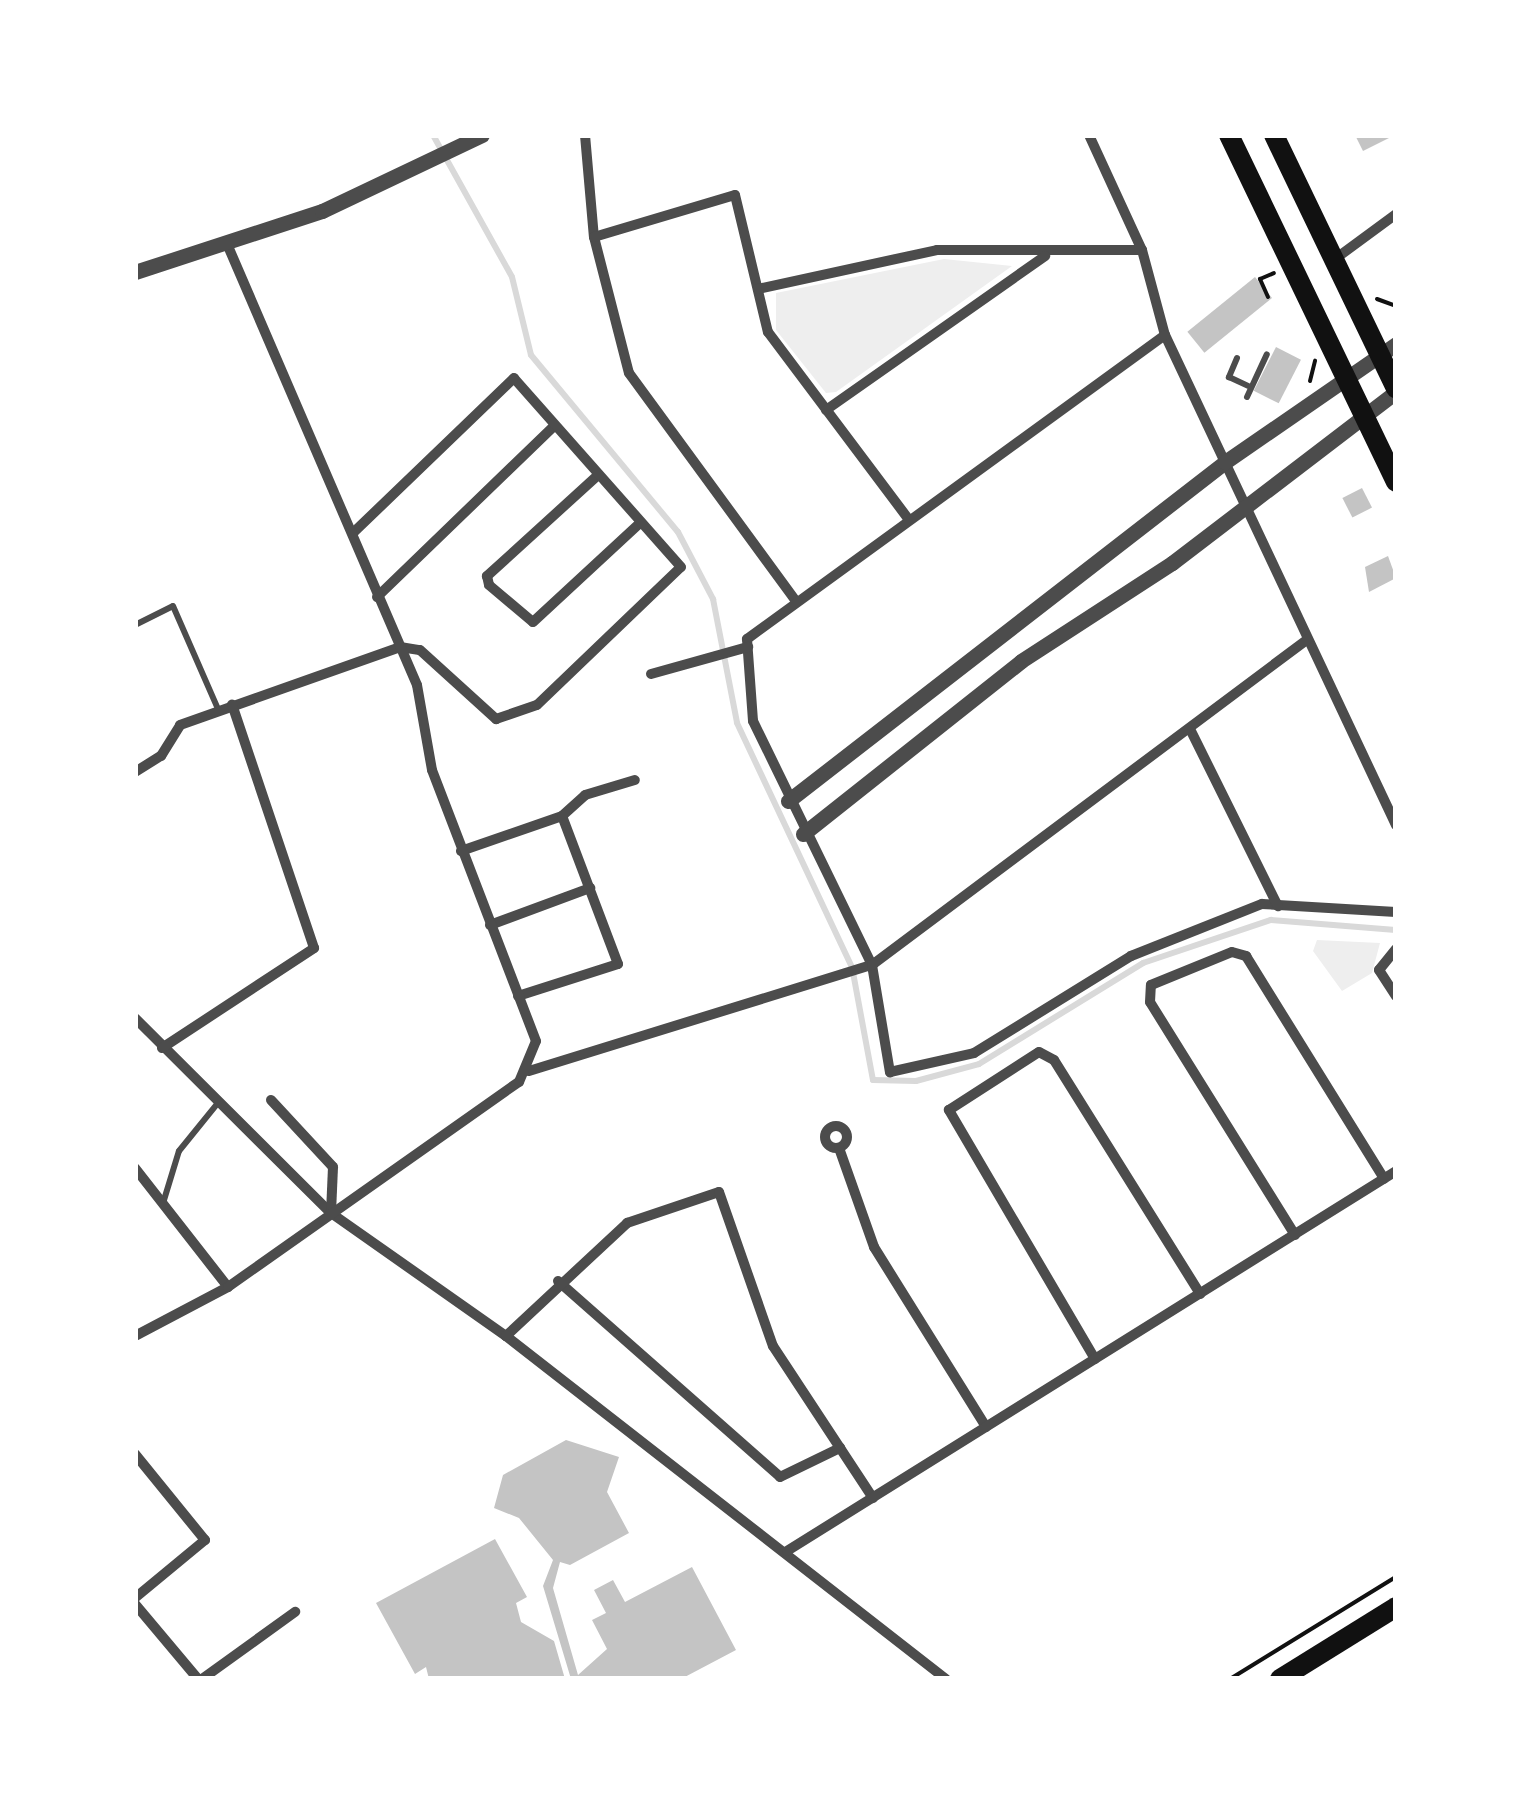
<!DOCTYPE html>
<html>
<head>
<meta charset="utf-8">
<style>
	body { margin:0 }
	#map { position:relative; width:1531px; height:1814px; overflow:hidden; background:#fff; font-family:Rubik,sans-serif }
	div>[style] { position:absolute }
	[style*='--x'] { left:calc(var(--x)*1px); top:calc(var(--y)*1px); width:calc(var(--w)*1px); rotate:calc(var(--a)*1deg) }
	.green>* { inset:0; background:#eee }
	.stream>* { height:6px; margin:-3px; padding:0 3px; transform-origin:3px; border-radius:3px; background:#d9d9d9 }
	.building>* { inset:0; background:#c4c4c4; transform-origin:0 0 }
	.path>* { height:4px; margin:-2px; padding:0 2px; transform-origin:2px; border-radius:2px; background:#111 }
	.service>* { height:6px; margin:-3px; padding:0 3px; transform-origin:3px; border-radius:3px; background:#4c4c4c }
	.minor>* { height:10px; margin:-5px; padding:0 5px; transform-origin:5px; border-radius:5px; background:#4c4c4c }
	.minor>.ring { margin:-5px; padding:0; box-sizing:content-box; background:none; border:10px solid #4c4c4c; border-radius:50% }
	.tertiary>* { height:15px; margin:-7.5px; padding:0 7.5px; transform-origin:7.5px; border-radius:7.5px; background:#4c4c4c }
	.primary>* { height:20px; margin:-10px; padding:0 10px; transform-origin:10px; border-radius:10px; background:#111 }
	.trunk>* { height:20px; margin:-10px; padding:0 10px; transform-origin:10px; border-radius:10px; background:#111 }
	span { translate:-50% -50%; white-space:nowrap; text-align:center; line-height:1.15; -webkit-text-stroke:8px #fff; paint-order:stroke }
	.frame { position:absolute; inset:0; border:138px solid #fff; pointer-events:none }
</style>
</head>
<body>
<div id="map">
	<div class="green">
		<div style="clip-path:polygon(944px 259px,1012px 266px,836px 392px,826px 393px,776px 330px,776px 293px)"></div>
		<div style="clip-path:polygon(1317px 940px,1380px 943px,1372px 973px,1342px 991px,1313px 951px)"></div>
	</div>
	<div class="stream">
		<div style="--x:433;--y:135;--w:162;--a:60.9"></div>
		<div style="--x:512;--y:277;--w:80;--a:76.3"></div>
		<div style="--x:531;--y:355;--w:230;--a:50.3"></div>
		<div style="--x:678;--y:532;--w:76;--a:62.4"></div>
		<div style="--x:713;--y:599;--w:126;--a:79"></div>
		<div style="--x:737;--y:723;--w:270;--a:64.8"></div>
		<div style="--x:852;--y:967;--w:115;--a:79.5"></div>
		<div style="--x:873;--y:1080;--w:43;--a:1.3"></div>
		<div style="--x:916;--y:1081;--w:65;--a:-15.1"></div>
		<div style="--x:979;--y:1064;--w:193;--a:-31.6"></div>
		<div style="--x:1143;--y:963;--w:135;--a:-18.6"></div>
		<div style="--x:1271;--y:920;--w:125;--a:4.6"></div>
	</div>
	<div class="building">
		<div style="clip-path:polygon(1355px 135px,1395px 135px,1363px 151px)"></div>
		<div style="left:1255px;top:277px;width:27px;height:87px;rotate:51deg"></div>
		<div style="left:1276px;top:347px;width:28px;height:49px;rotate:27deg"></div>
		<div style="left:1362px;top:488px;width:22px;height:22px;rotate:63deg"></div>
		<div style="clip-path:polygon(1388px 556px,1396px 578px,1369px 592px,1365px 567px)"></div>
		<div style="clip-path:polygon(566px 1440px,619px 1457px,607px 1492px,629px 1533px,570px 1565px,560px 1562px,553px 1588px,578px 1675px,607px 1649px,592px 1620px,606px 1613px,594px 1590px,613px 1580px,625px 1602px,692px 1567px,736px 1650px,681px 1679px,571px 1679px,543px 1586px,553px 1560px,519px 1518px,494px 1508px,503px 1475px)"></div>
		<div style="clip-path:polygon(495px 1539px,527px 1597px,516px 1603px,521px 1622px,554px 1641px,565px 1679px,429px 1679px,426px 1667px,415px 1674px,376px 1603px)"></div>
	</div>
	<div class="path">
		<div style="--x:1268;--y:297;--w:20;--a:-114"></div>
		<div style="--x:1260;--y:279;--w:15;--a:-23"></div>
		<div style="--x:1377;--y:299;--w:20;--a:20"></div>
		<div style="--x:1310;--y:381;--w:21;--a:-76"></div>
		<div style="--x:1230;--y:1679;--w:195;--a:-31.6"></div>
	</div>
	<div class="service">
		<div style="--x:1237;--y:358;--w:21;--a:113"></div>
		<div style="--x:1229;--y:377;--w:21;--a:25"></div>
		<div style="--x:1247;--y:397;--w:47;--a:-65.1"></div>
		<div style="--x:135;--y:625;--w:42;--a:-26.6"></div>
		<div style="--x:173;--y:606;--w:112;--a:66.4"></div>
		<div style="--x:164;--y:1200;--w:51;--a:-73"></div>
		<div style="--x:179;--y:1151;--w:60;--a:-51"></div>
	</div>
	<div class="minor">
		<div style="--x:585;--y:135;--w:102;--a:85"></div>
		<div style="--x:594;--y:237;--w:140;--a:75.6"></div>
		<div style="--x:629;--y:373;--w:283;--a:53.8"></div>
		<div style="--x:1089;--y:135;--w:127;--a:65.3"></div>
		<div style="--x:1142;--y:250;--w:88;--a:74.9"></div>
		<div style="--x:1165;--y:335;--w:542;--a:64.76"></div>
		<div style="--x:594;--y:237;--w:147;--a:-16.6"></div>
		<div style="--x:735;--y:195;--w:141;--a:76.5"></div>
		<div style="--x:768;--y:332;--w:235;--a:53.1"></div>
		<div style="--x:1335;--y:259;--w:76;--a:-36.4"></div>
		<div style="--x:758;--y:289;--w:183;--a:-12.3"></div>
		<div style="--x:937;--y:250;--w:205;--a:0"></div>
		<div style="--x:1165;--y:335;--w:517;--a:143.97"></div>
		<div style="--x:747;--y:639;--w:82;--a:85.8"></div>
		<div style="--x:753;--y:721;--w:271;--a:64"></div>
		<div style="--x:872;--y:965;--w:109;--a:80.5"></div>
		<div style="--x:890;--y:1072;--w:86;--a:-12.7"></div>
		<div style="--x:974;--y:1053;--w:185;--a:-31.7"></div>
		<div style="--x:1131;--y:956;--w:141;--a:-21.7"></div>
		<div style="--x:1262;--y:904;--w:134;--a:3.4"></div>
		<div style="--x:826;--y:410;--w:268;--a:-35.1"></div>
		<div style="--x:597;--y:476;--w:149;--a:137.7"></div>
		<div style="--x:487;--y:576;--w:9;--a:77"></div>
		<div style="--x:489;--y:585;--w:57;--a:40.1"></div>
		<div style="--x:533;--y:622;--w:146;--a:-42.8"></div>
		<div style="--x:377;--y:597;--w:246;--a:-44"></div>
		<div style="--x:651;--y:674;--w:101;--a:-15.6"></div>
		<div style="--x:1190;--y:729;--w:198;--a:63.6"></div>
		<div style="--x:135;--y:772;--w:31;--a:-32"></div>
		<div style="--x:161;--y:756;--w:36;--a:-58"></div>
		<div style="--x:180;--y:725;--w:233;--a:-19.5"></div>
		<div style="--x:400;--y:647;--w:20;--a:9"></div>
		<div style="--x:420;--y:650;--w:103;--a:42.2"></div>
		<div style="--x:496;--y:719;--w:43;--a:-18.9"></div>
		<div style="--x:537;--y:705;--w:199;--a:-43.8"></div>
		<div style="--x:681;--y:567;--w:252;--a:-131.5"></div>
		<div style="--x:514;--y:378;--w:222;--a:136.1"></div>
		<div style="--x:461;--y:851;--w:107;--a:-19.1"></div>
		<div style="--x:490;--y:925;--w:107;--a:-20.3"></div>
		<div style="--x:1396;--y:949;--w:27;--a:129"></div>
		<div style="--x:1379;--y:970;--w:31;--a:57"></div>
		<div style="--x:518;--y:996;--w:105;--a:-17.7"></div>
		<div style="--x:618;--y:964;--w:158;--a:-110.7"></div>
		<div style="--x:562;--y:816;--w:31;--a:-42"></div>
		<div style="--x:585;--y:795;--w:52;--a:-16.7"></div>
		<div style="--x:135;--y:1018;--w:276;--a:44.9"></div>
		<div style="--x:331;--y:1213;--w:214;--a:35.1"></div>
		<div style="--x:506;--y:1336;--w:558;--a:37.94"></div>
		<div style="--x:162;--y:1048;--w:182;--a:-33.3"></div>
		<div style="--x:314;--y:948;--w:257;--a:-108.6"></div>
		<div style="--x:529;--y:1071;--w:359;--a:-17.2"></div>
		<div style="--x:872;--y:965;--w:544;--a:-36.79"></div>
		<div style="--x:271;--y:1100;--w:91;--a:47.2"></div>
		<div style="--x:333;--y:1167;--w:46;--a:92.5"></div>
		<div class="ring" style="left:825px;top:1126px;width:12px;height:12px"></div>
		<div style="--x:839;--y:1148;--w:105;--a:70.5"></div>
		<div style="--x:874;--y:1247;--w:212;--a:58.1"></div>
		<div style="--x:135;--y:1168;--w:151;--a:52"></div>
		<div style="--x:1295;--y:1235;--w:274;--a:-121.9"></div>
		<div style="--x:1150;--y:1002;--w:17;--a:-87"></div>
		<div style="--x:1151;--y:985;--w:87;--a:-22.2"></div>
		<div style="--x:1232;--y:952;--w:15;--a:16"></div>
		<div style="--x:1246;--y:956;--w:262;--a:58.2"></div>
		<div style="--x:558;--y:1281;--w:296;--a:41.4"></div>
		<div style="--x:780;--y:1477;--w:67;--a:-25.8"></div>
		<div style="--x:135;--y:1336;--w:105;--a:-27.8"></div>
		<div style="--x:228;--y:1287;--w:356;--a:-35.2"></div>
		<div style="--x:519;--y:1082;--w:44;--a:-67.5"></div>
		<div style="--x:536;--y:1041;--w:290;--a:-111"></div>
		<div style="--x:432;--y:770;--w:86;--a:-100"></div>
		<div style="--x:417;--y:685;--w:482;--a:-113.3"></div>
		<div style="--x:506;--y:1336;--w:166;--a:-43"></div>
		<div style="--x:627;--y:1223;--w:97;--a:-18.6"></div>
		<div style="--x:719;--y:1192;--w:163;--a:70.7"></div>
		<div style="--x:773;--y:1346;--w:182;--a:56.7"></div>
		<div style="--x:1095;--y:1359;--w:289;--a:-120.4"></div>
		<div style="--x:949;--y:1110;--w:107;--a:-32.8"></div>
		<div style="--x:1039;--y:1052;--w:17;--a:28"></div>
		<div style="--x:1054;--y:1060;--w:276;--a:58"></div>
		<div style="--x:135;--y:1454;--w:111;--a:50.9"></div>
		<div style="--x:205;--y:1540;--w:91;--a:140.4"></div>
		<div style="--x:787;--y:1551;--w:718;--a:-31.96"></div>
		<div style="--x:135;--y:1604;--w:98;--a:50"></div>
		<div style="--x:202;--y:1679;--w:115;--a:-35.8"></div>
	</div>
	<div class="tertiary">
		<div style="--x:135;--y:272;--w:197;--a:-18.1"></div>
		<div style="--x:322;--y:211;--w:177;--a:-25.4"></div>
		<div style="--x:788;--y:801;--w:553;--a:-37.8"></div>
		<div style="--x:1225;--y:462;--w:208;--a:-34.6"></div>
		<div style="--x:803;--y:834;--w:278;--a:-38.4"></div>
		<div style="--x:1021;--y:661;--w:180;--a:-33"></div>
		<div style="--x:1172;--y:563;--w:282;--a:-37.4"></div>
	</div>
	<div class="primary">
		<div style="--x:1280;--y:1679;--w:137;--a:-31.8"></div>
	</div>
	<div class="trunk">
		<div style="--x:1229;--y:135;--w:385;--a:64.3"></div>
		<div style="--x:1274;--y:135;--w:281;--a:64.3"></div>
	</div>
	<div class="frame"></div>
</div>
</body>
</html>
